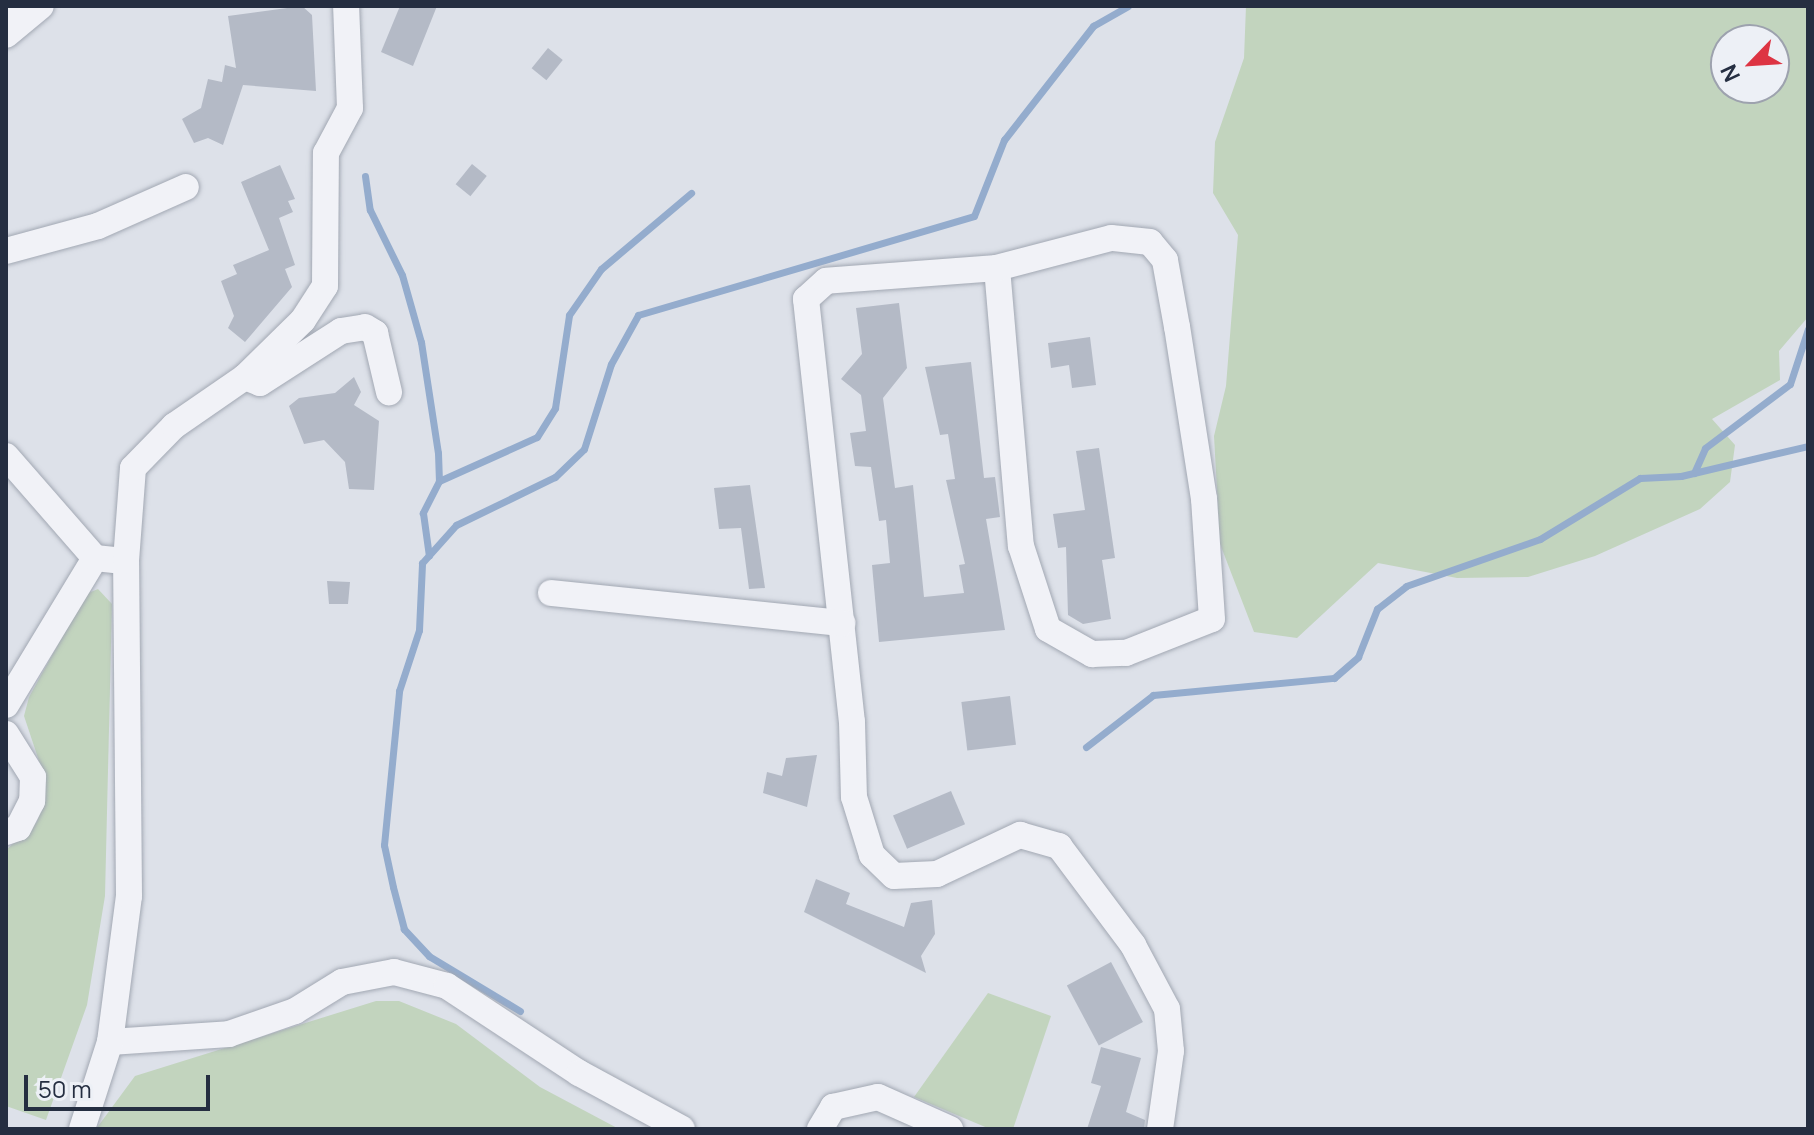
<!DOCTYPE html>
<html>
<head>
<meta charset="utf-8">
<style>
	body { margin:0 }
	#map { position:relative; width:1814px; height:1135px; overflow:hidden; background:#dde1e9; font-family:Manrope,sans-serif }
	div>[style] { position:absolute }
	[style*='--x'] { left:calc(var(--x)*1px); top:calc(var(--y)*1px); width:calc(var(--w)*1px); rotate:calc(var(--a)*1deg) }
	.green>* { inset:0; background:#c2d4be }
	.stream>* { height:7px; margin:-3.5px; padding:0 3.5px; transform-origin:3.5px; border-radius:3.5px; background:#94accd }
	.building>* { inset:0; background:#b4bac6; transform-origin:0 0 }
	.roads { filter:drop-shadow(0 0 2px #a2a8b3) drop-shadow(0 0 2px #a2a8b3) }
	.street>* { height:26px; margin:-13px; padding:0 13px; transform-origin:13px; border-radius:13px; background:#f1f2f7 }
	span { translate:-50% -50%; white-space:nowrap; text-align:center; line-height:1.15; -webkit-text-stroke:8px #edf0f6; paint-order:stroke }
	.frame { position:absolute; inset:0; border:8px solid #252e41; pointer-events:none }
	.north { position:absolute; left:1710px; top:24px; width:80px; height:80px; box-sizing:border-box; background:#edf0f6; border:2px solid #9da2ae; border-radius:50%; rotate:245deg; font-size:22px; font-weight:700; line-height:32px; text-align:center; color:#252e41 }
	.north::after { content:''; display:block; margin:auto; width:28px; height:36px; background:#dd3443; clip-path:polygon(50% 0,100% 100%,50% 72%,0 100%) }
	.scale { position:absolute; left:24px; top:1075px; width:186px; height:36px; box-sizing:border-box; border:4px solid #252e41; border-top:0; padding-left:10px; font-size:24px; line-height:28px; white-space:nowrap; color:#252e41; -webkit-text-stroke:6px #edf0f6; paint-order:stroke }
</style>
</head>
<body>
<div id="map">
	<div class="green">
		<div style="clip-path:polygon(evenodd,1246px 6px,1808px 6px,1808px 317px,1779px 351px,1780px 380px,1712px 419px,1735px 445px,1730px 482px,1700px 509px,1595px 556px,1528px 577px,1457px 578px,1378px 563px,1297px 638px,1254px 632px,1220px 544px,1214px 436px,1226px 386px,1238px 235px,1213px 193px,1215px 142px,1244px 58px,1246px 6px,1726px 40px,1774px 40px,1774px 88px,1726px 88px,1726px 40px)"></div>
		<div style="clip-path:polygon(98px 589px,112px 604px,105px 896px,87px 1005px,46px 1120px,6px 1106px,6px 850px,37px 822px,46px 782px,24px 716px,29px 697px,86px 594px)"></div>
		<div style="clip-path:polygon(988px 993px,1051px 1016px,1013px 1129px,990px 1129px,914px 1097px)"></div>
		<div style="clip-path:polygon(376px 1001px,399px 1001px,456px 1024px,540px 1087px,619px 1129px,96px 1129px,135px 1076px)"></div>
	</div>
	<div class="stream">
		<div style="--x:365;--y:176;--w:34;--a:82"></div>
		<div style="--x:370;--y:210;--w:72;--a:63.8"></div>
		<div style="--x:402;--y:275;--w:70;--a:74.2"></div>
		<div style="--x:421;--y:342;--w:112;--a:81.3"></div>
		<div style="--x:438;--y:453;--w:28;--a:88"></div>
		<div style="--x:439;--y:481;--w:36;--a:117"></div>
		<div style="--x:423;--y:513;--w:43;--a:82.1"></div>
		<div style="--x:1694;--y:473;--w:27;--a:-66"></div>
		<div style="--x:1705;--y:448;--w:106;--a:-37"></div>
		<div style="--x:1790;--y:384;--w:58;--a:-71.9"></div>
		<div style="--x:439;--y:481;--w:107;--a:-24.2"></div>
		<div style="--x:537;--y:437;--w:34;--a:-58"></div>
		<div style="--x:555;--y:408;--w:94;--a:-81.4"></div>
		<div style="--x:569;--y:315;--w:56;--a:-55.2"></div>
		<div style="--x:601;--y:269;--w:118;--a:-40.2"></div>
		<div style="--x:1086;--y:747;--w:85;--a:-37.8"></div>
		<div style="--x:1153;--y:695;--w:182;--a:-5.4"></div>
		<div style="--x:1334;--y:678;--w:32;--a:-41"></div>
		<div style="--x:1358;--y:657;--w:52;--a:-68.4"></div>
		<div style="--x:1377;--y:609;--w:37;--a:-38"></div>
		<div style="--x:1406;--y:586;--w:142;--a:-19.3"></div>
		<div style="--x:1540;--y:539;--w:117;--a:-31.4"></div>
		<div style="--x:1640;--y:478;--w:41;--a:-2.8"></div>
		<div style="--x:1681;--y:476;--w:130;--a:-13.3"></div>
		<div style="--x:520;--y:1011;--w:106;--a:-148.9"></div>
		<div style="--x:429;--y:956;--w:37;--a:-133"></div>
		<div style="--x:404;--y:929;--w:43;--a:-104.7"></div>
		<div style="--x:393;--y:887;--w:43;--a:-102.1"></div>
		<div style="--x:384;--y:845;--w:155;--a:-84.4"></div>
		<div style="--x:399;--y:691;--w:64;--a:-71.8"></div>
		<div style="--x:419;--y:630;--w:67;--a:-87.4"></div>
		<div style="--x:422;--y:563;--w:51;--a:-48.2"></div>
		<div style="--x:456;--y:525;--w:110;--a:-25.9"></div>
		<div style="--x:555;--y:477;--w:40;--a:-44"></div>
		<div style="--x:584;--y:449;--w:89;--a:-72.4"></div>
		<div style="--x:611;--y:364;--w:56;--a:-61.1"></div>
		<div style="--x:638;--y:315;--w:350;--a:-16.4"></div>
		<div style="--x:974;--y:216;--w:82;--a:-68.5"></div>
		<div style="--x:1004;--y:140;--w:145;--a:-52"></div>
		<div style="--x:1093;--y:26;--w:40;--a:-29.7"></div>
	</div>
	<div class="building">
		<div style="clip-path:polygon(302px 6px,312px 15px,316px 91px,243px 85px,223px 145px,208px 138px,194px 143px,182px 119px,201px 108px,208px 79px,222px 82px,225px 65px,236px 68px,228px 16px)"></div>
		<div style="clip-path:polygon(400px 6px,437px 6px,413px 66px,381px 52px)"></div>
		<div style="left:548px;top:48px;width:19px;height:26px;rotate:39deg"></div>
		<div style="left:472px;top:164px;width:19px;height:26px;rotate:39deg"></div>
		<div style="clip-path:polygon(280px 165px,295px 199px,288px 201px,293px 212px,279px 218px,295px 265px,285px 269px,292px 287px,245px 342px,228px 328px,234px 316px,221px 281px,237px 274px,233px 265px,269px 250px,241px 182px)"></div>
		<div style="clip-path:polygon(899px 303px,907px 368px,883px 398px,895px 488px,913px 485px,924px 597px,964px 593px,959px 565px,965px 564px,946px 480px,955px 479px,948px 434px,940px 435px,925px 367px,971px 362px,984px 478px,995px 477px,1000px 517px,986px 519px,1005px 630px,879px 642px,872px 565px,890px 563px,886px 520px,879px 521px,871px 467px,855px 466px,850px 433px,866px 431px,861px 395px,841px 379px,862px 354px,856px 308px)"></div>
		<div style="clip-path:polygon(1090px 337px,1096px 385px,1072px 388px,1069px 365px,1051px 368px,1048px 343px)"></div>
		<div style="clip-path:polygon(354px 377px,361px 392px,354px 405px,379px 421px,374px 490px,349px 489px,345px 462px,324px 440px,304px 444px,289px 406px,299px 398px,335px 393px)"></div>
		<div style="clip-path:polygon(1099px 448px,1115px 558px,1102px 560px,1111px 619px,1083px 624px,1068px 615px,1066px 547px,1058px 548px,1053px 514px,1085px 510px,1076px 451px)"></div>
		<div style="clip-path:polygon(750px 485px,765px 588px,749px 589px,741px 528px,719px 529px,714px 488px)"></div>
		<div style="clip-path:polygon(327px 581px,350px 582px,348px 604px,329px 604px)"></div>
		<div style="left:1010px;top:696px;width:49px;height:49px;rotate:83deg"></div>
		<div style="clip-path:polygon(817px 755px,807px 807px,763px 793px,767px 772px,782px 776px,786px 758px)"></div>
		<div style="left:951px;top:791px;width:36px;height:63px;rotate:67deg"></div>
		<div style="clip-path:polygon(816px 879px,850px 893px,846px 904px,904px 927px,911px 903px,932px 900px,935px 934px,921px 956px,926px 973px,804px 912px)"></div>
		<div style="left:1111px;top:962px;width:68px;height:50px;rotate:62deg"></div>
		<div style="clip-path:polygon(1101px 1047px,1141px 1058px,1126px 1112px,1145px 1120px,1144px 1129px,1087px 1129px,1101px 1086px,1091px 1083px)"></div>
	</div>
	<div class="roads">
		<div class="street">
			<div style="--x:6;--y:7;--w:1;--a:-45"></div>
			<div style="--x:6;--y:35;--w:45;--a:-39.6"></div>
			<div style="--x:6;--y:251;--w:95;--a:-15.2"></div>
			<div style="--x:98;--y:226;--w:96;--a:-23.9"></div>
			<div style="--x:997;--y:268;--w:279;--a:85.1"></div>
			<div style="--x:1021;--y:546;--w:87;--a:72"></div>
			<div style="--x:1048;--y:629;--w:51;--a:29.6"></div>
			<div style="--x:1092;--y:654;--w:34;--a:-2"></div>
			<div style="--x:1126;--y:653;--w:92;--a:-21.6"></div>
			<div style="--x:1212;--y:619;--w:120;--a:-93.8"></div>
			<div style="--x:1204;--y:499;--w:174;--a:-98.9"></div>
			<div style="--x:1177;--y:327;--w:68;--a:-100.2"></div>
			<div style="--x:1165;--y:260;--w:23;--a:-130"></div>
			<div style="--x:1150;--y:242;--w:39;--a:-174"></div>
			<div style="--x:1111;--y:238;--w:118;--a:165.3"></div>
			<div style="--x:997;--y:268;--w:171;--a:175.7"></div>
			<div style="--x:826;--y:281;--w:27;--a:138"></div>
			<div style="--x:806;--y:299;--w:425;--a:83.8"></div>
			<div style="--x:852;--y:722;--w:75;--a:88.5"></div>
			<div style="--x:854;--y:797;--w:61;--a:72.8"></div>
			<div style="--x:872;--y:855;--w:30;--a:44"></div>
			<div style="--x:894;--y:876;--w:43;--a:-2.7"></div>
			<div style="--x:937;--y:874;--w:92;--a:-25.2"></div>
			<div style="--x:1020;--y:835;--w:41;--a:15.8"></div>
			<div style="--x:1059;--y:846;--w:124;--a:53.2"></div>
			<div style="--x:1133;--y:945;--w:72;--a:62"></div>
			<div style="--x:1167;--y:1009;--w:42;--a:84.6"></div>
			<div style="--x:1171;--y:1051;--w:79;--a:98"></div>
			<div style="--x:245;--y:377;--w:16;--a:22"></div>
			<div style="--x:260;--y:383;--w:96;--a:-32.7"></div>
			<div style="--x:341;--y:331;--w:24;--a:-9"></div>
			<div style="--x:365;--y:327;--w:12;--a:31"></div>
			<div style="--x:375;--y:333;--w:61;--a:76.7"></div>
			<div style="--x:6;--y:456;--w:135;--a:48.9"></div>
			<div style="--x:551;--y:593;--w:293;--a:5.9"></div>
			<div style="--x:6;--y:705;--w:172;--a:-58.8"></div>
			<div style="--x:95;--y:558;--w:31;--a:6"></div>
			<div style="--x:6;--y:734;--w:51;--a:57.9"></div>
			<div style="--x:33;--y:777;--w:24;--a:92"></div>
			<div style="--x:32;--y:801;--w:30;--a:117"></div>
			<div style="--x:18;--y:828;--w:13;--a:162"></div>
			<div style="--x:110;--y:1042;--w:119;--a:-3.8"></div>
			<div style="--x:229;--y:1034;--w:70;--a:-19.2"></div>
			<div style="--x:295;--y:1011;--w:55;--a:-31.7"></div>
			<div style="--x:342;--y:982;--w:53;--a:-10.9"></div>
			<div style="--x:394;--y:972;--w:55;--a:14.8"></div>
			<div style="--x:447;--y:986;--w:158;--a:33.4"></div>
			<div style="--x:579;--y:1073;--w:117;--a:28.5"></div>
			<div style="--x:82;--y:1129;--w:91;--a:-72.2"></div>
			<div style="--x:110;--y:1042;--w:147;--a:-82.6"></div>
			<div style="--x:129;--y:896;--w:335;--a:-90.5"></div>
			<div style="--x:126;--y:561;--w:93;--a:-85.7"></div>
			<div style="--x:133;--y:468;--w:59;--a:-45.7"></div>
			<div style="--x:174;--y:426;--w:86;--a:-34.6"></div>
			<div style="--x:245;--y:377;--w:81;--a:-44.5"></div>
			<div style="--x:303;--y:320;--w:40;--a:-57.1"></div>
			<div style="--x:325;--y:286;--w:133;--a:-89.6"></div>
			<div style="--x:326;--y:153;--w:51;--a:-61.9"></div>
			<div style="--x:350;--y:108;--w:102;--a:-92.2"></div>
			<div style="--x:820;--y:1129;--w:26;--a:-59"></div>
			<div style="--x:833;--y:1107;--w:46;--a:-12.5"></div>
			<div style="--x:878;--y:1097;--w:79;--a:24"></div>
		</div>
	</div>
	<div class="frame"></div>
	<div class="north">N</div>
	<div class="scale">50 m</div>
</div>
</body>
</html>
